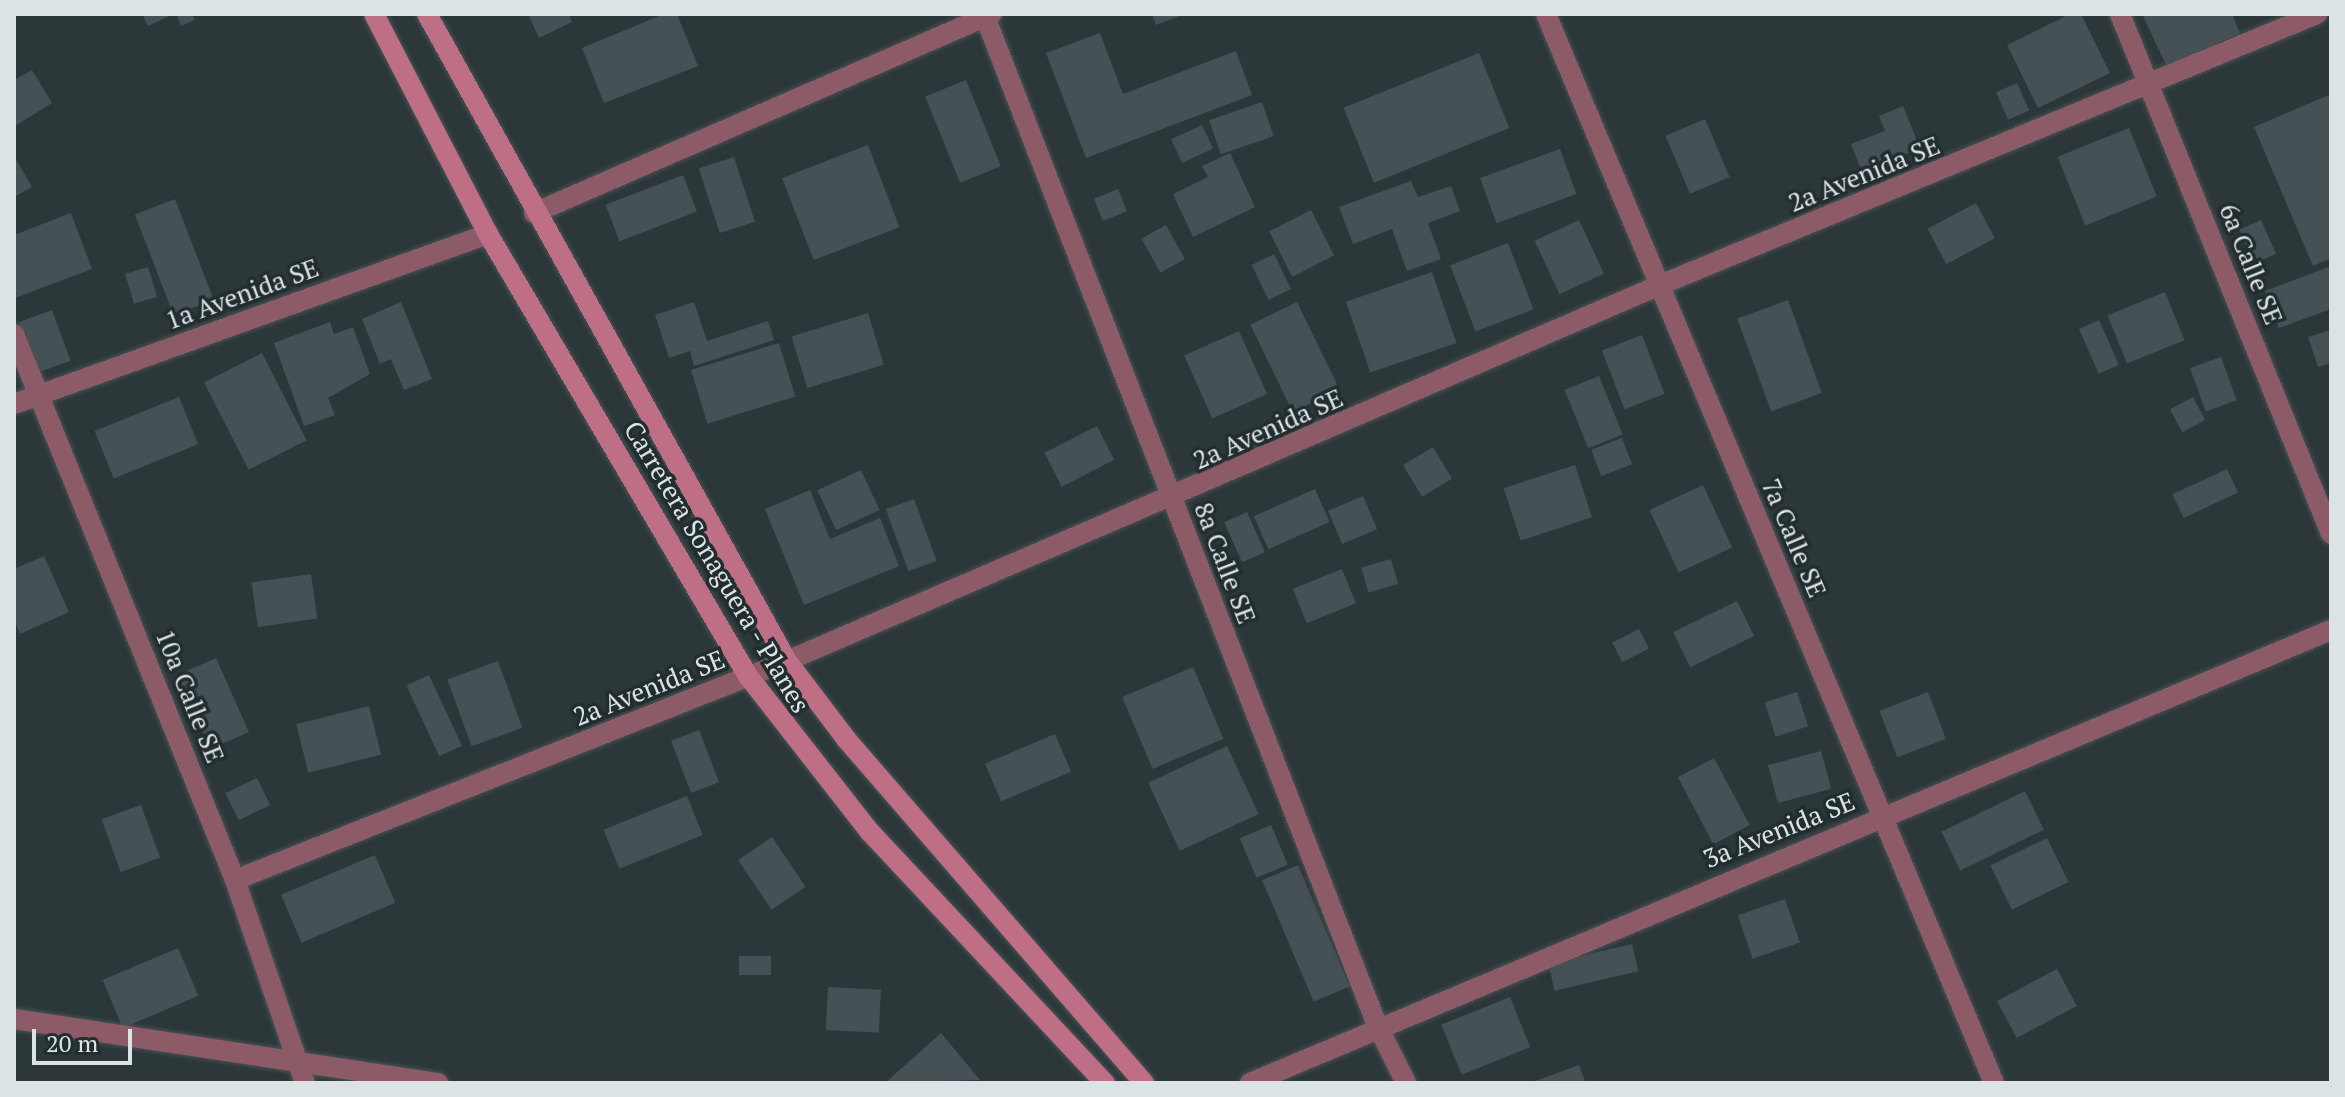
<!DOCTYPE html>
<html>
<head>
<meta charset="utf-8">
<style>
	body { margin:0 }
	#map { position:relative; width:2345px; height:1097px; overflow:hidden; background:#2c373a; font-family:"PT Serif",serif }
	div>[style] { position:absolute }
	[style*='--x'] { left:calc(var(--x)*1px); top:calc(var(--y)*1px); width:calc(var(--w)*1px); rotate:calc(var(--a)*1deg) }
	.building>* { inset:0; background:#455154; transform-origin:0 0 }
	.roads { filter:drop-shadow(0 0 2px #485355) drop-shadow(0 0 2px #485355) }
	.minor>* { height:20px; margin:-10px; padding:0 10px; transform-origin:10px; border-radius:10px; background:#8d5a68 }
	.secondary>* { height:20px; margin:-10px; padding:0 10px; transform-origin:10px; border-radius:10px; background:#be6e85 }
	span { translate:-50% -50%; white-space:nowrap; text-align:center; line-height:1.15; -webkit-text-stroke:7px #222d30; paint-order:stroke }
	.street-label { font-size:26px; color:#dce3e5 }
	.frame { position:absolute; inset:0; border:16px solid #dce3e5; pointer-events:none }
	.scale { position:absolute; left:32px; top:1029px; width:100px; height:36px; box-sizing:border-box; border:4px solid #dce3e5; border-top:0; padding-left:10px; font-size:24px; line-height:28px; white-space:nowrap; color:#dce3e5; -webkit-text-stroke:6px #222d30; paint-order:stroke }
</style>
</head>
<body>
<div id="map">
	<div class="building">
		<div style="clip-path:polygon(142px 14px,174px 14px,148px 26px)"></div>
		<div style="clip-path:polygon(176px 14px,192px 14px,195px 20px,181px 26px)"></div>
		<div style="clip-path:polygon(528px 14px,569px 14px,572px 22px,539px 38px)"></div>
		<div style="clip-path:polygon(664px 14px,677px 14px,698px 66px,604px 103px,582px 48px)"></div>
		<div style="clip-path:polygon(1152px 14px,1185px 14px,1156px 25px)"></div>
		<div style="clip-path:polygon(2070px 14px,2081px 14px,2110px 73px,2038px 108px,2007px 45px)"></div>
		<div style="clip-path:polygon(2142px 14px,2232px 14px,2240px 33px,2167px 67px)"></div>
		<div style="clip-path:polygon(1100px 33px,1123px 94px,1236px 51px,1252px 95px,1086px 158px,1046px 53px)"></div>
		<div style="left:1479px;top:53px;width:81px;height:146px;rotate:68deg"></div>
		<div style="clip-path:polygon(32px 70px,52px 103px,15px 126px,14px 80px)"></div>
		<div style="left:966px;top:80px;width:93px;height:44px;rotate:68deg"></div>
		<div style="left:2017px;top:83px;width:30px;height:23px;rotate:66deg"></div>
		<div style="clip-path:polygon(2331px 94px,2331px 258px,2313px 266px,2254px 127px)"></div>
		<div style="left:1262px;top:102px;width:36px;height:56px;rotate:71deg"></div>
		<div style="clip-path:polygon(1903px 106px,1920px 148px,1862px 172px,1851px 144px,1885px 131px,1879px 116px)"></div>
		<div style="left:1705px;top:119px;width:63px;height:43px;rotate:67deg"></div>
		<div style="left:1202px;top:125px;width:26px;height:34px;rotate:65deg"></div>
		<div style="left:2129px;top:128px;width:74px;height:77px;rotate:68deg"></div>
		<div style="left:868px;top:145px;width:88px;height:92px;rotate:69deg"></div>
		<div style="left:1560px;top:149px;width:48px;height:85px;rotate:70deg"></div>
		<div style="clip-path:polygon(1230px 153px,1255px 207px,1193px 237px,1173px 194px,1208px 177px,1202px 166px)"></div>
		<div style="clip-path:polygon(14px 156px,32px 187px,14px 197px)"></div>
		<div style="left:734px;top:157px;width:68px;height:37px;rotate:72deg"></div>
		<div style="left:683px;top:175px;width:39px;height:83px;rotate:69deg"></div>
		<div style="clip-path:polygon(1411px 181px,1418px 197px,1451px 186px,1460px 211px,1428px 223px,1441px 259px,1407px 271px,1392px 229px,1353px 244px,1339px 207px)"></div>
		<div style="left:1118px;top:189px;width:24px;height:26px;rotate:68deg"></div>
		<div style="left:175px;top:199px;width:108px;height:43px;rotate:69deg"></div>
		<div style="left:1976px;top:203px;width:40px;height:55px;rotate:62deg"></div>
		<div style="left:1311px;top:210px;width:51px;height:47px;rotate:63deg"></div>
		<div style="clip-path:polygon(71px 213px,92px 269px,15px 298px,14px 235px)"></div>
		<div style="left:1579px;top:220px;width:59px;height:49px;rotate:65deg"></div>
		<div style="left:2261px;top:220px;width:37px;height:24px;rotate:66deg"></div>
		<div style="left:1166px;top:225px;width:39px;height:28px;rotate:61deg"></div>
		<div style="left:1508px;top:243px;width:71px;height:62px;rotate:69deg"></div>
		<div style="left:1274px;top:254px;width:39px;height:25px;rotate:64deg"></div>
		<div style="clip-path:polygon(2331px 266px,2331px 309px,2279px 328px,2265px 291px)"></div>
		<div style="left:148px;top:267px;width:31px;height:24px;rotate:73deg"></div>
		<div style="left:1432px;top:272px;width:75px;height:91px;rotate:71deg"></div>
		<div style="left:2165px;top:292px;width:52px;height:62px;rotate:68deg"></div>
		<div style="left:1788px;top:300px;width:99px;height:54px;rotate:70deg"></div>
		<div style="clip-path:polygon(401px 302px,432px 379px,404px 390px,391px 359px,380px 364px,362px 319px)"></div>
		<div style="clip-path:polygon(694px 302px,707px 341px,768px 321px,774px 340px,694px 366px,690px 351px,669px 358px,655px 315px)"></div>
		<div style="left:1297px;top:302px;width:97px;height:52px;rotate:64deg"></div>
		<div style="left:52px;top:310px;width:54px;height:35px;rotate:70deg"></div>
		<div style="left:868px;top:313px;width:54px;height:80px;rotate:73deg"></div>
		<div style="left:2099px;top:320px;width:49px;height:22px;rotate:66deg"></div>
		<div style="clip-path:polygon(330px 322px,334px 334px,353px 327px,370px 374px,328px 398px,335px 415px,304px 426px,274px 343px)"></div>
		<div style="clip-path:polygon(2331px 330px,2331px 363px,2318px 367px,2308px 337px)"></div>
		<div style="left:1239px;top:331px;width:69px;height:60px;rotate:66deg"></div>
		<div style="left:1642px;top:335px;width:63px;height:43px;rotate:69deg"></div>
		<div style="left:779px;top:343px;width:56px;height:92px;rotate:73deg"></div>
		<div style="left:262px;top:353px;width:98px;height:65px;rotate:63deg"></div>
		<div style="left:2221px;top:357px;width:46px;height:33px;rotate:70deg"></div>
		<div style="left:1599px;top:376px;width:63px;height:37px;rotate:68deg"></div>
		<div style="left:179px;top:397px;width:51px;height:91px;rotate:68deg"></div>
		<div style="left:2193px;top:397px;width:26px;height:26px;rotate:62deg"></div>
		<div style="left:1097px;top:426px;width:38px;height:59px;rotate:63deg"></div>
		<div style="left:1622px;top:438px;width:28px;height:33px;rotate:69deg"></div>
		<div style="left:1433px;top:447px;width:37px;height:35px;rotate:59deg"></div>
		<div style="left:1575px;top:465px;width:55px;height:75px;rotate:72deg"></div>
		<div style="left:2227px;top:469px;width:26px;height:60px;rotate:65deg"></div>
		<div style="left:861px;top:470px;width:44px;height:48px;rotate:65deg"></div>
		<div style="left:1703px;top:485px;width:69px;height:59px;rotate:65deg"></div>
		<div style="left:1315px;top:489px;width:36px;height:67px;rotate:66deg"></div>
		<div style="clip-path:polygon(810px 490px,830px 539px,880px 518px,899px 566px,804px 605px,765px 509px)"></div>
		<div style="left:1363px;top:496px;width:36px;height:38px;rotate:67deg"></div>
		<div style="left:914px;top:499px;width:66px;height:30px;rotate:70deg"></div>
		<div style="left:1247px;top:512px;width:44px;height:25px;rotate:66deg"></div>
		<div style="clip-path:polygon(44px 556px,69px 612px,20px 634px,14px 619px,14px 569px)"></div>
		<div style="left:1391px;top:559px;width:26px;height:31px;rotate:74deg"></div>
		<div style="left:1342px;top:569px;width:37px;height:53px;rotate:68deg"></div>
		<div style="left:311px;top:574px;width:45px;height:60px;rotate:82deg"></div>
		<div style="left:1737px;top:601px;width:39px;height:71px;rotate:64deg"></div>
		<div style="left:1639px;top:629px;width:22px;height:30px;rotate:63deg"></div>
		<div style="left:216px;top:658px;width:81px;height:42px;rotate:66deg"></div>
		<div style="left:498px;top:661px;width:71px;height:54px;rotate:70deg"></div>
		<div style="left:1193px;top:667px;width:78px;height:77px;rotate:67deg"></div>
		<div style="left:429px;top:675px;width:78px;height:25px;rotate:65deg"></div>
		<div style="left:1797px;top:692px;width:36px;height:34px;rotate:72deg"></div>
		<div style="left:1928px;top:692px;width:50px;height:52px;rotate:69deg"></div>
		<div style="left:369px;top:706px;width:50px;height:75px;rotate:76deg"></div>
		<div style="left:699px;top:730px;width:56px;height:30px;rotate:69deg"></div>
		<div style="left:1055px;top:734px;width:41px;height:76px;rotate:67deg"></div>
		<div style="left:1227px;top:746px;width:75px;height:87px;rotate:65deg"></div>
		<div style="left:1821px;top:751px;width:39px;height:55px;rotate:75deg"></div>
		<div style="left:1714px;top:758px;width:76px;height:41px;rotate:62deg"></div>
		<div style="left:257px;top:778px;width:30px;height:35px;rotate:64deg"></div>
		<div style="left:2025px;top:791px;width:43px;height:93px;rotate:64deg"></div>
		<div style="left:687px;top:796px;width:42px;height:90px;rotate:68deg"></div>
		<div style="left:141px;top:805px;width:56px;height:42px;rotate:70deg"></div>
		<div style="left:1271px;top:825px;width:43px;height:34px;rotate:67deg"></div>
		<div style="left:772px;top:837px;width:60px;height:41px;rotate:56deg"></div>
		<div style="left:2047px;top:838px;width:49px;height:63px;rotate:64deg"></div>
		<div style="left:375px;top:855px;width:52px;height:102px;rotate:67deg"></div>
		<div style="left:1298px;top:865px;width:132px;height:39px;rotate:67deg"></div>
		<div style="left:1785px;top:899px;width:46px;height:50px;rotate:71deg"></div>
		<div style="left:1632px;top:944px;width:28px;height:86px;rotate:77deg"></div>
		<div style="left:178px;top:948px;width:52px;height:82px;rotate:67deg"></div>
		<div style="left:739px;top:956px;width:32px;height:19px"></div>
		<div style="left:2057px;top:969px;width:42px;height:68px;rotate:62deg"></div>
		<div style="left:828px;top:987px;width:53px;height:43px;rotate:3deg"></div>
		<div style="left:1510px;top:997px;width:54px;height:74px;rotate:68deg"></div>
		<div style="clip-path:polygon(941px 1033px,980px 1080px,885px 1083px)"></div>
		<div style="clip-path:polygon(1579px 1065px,1586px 1083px,1530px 1083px)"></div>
	</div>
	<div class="roads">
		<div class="minor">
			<div style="--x:984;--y:14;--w:1085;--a:68.76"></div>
			<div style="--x:1377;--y:1025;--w:65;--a:63.4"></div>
			<div style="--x:1546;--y:14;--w:1159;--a:67.26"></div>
			<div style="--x:2120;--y:14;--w:561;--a:67.91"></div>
			<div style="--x:534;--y:213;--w:499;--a:-23.5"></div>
			<div style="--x:14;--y:334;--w:589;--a:67.96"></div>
			<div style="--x:235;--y:880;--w:215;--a:71"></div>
			<div style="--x:14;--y:404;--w:504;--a:-19.73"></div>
			<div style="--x:235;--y:880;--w:594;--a:-21.64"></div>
			<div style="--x:787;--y:661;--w:951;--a:-23.3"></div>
			<div style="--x:1660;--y:285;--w:711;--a:-22.42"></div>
			<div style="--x:14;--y:1019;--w:429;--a:8.6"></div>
			<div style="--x:1250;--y:1083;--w:1172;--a:-22.74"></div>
		</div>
		<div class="secondary">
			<div style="--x:374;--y:14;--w:248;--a:62.6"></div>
			<div style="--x:488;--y:234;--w:513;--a:59.53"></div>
			<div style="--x:748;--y:676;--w:198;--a:52"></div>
			<div style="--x:870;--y:832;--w:344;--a:46.9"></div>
			<div style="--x:427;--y:14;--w:740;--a:60.91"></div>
			<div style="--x:787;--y:661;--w:99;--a:52.8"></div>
			<div style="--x:847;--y:740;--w:454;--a:49.1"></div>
		</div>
	</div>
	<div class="street-label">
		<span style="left:1864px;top:174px;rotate:-22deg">2a Avenida SE</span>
		<span style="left:2251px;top:264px;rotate:68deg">6a Calle SE</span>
		<span style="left:242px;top:294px;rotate:-20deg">1a Avenida SE</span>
		<span style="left:1268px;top:429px;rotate:-24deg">2a Avenida SE</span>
		<span style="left:1794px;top:538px;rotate:67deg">7a Calle SE</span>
		<span style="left:1225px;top:563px;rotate:69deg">8a Calle SE</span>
		<span style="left:717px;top:567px;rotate:59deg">Carretera Sonaguera - Planes</span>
		<span style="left:649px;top:688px;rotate:-22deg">2a Avenida SE</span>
		<span style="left:190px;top:696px;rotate:68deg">10a Calle SE</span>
		<span style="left:1779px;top:830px;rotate:-22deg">3a Avenida SE</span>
	</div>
	<div class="frame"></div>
	<div class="scale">20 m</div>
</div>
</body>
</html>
